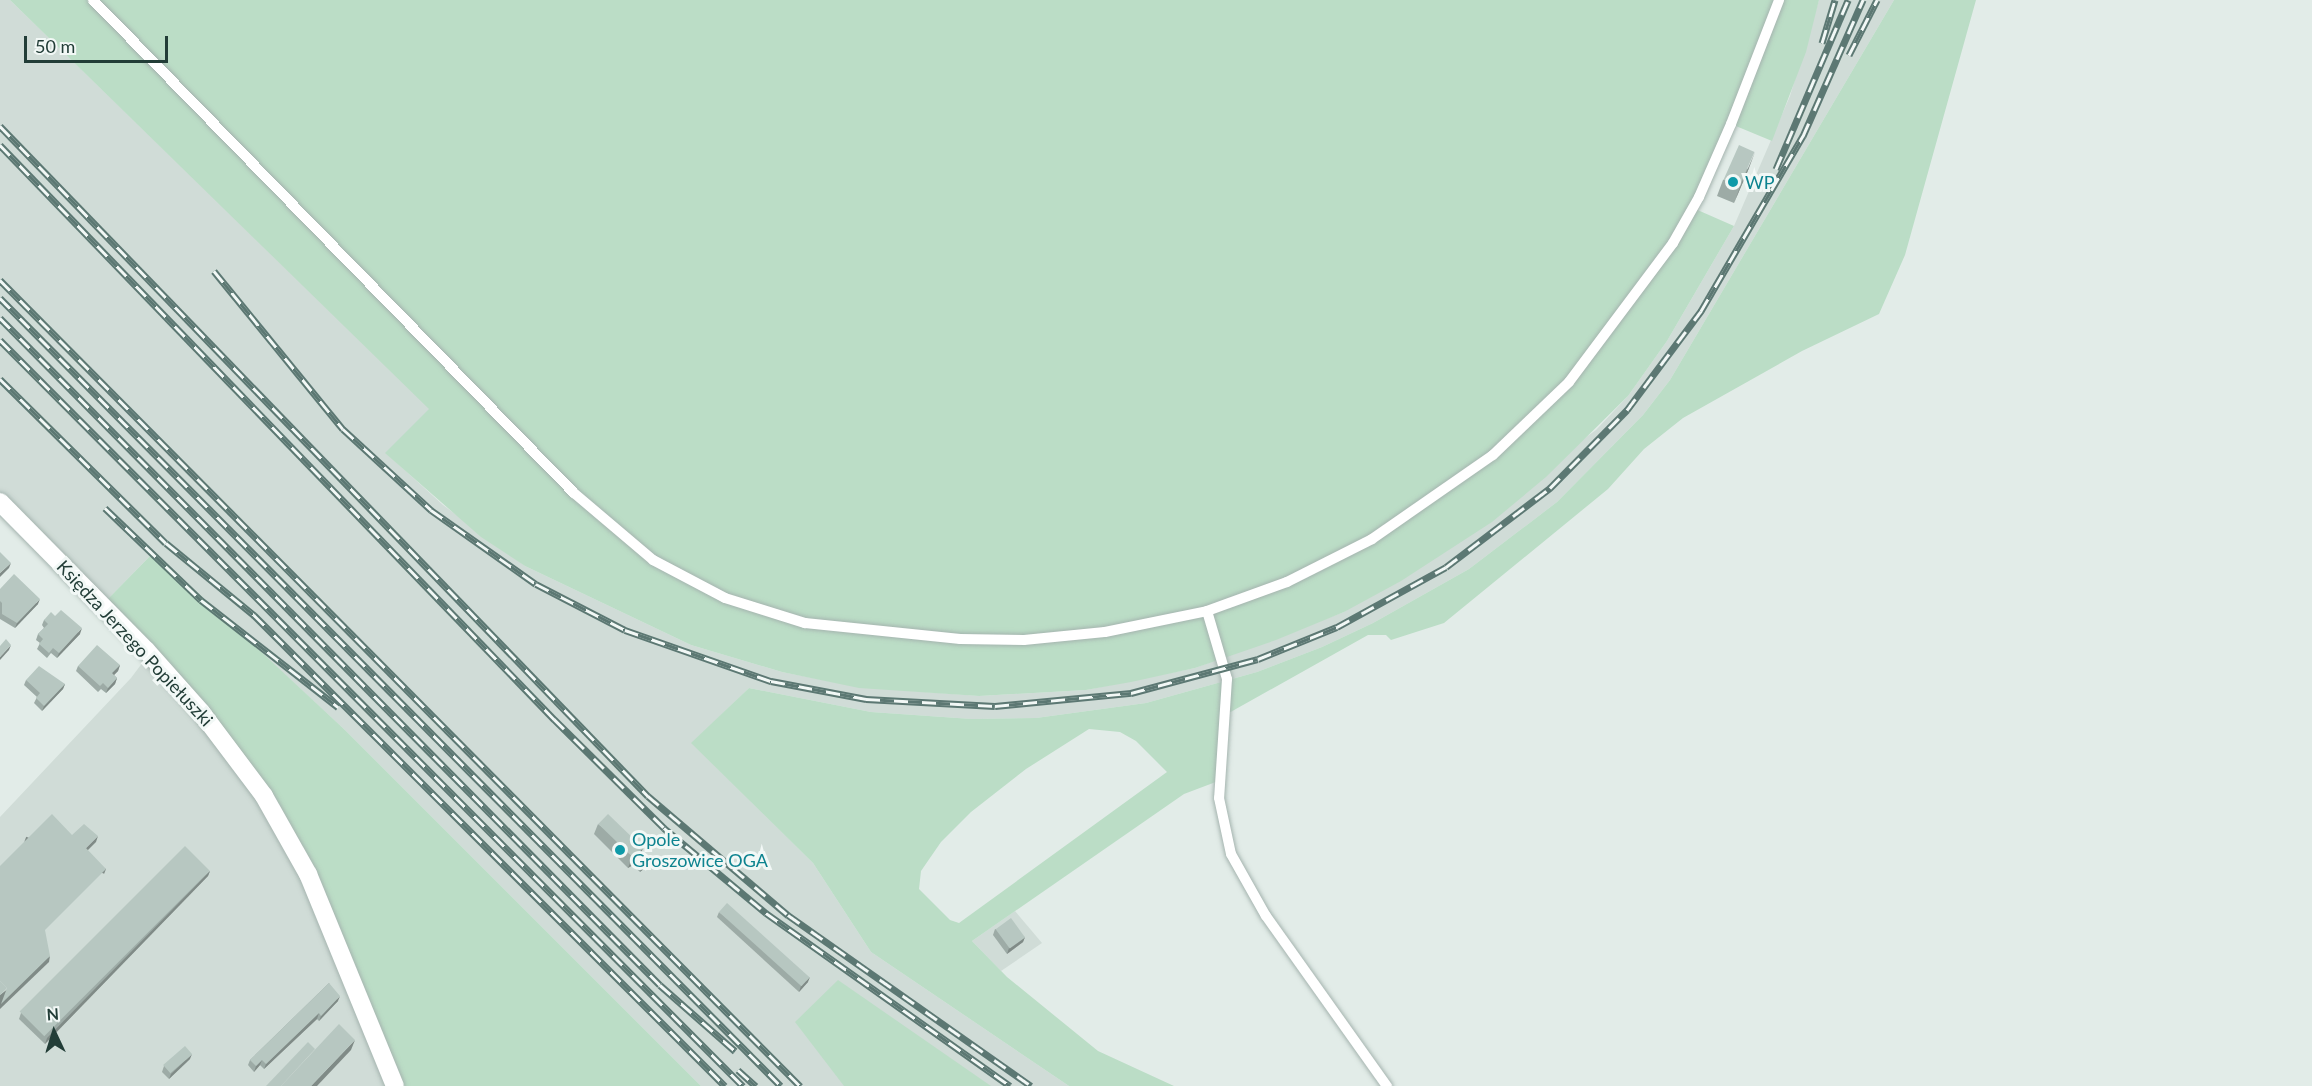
<!DOCTYPE html>
<html>
<head>
<meta charset="utf-8">
<style>
	body { margin:0 }
	#map { position:relative; width:2312px; height:1086px; overflow:hidden; background:#e2ece8; font-family:Lato,sans-serif }
	div>[style] { position:absolute }
	[style*='--x'] { left:calc(var(--x)*1px); top:calc(var(--y)*1px); width:calc(var(--w)*1px); rotate:calc(var(--a)*1deg) }
	.built>* { inset:0; background:#d0dcd7 }
	.green>* { inset:0; background:#bbddc6 }
	.roads { filter:drop-shadow(0 0 2px #a5b4af) drop-shadow(0 0 2px #a5b4af) }
	.service>* { height:10px; margin:-5px; padding:0 5px; transform-origin:5px; border-radius:5px; background:#fff }
	.secondary>* { height:18px; margin:-9px; padding:0 9px; transform-origin:9px; border-radius:9px; background:#fff }
	.rail>* { height:7px; margin-top:-3.5px; transform-origin:0; background:repeating-linear-gradient(90deg,#f2f8f6 0 14px,#5c7873 0 28px); box-sizing:border-box; border-block:2px solid #5c7873 }
	.wall>* { inset:0; background:#9daba6 }
	.shaded-wall>* { inset:0; background:#808b87; transform-origin:0 0 }
	.building>* { inset:0; background:#b7c7c1; transform-origin:0 0 }
	.dots>* { width:16px; height:16px; translate:-50% -50%; box-sizing:border-box; border:3px solid #f2f8f6; border-radius:50% }
	span { translate:-50% -50%; white-space:nowrap; text-align:center; line-height:1.15; -webkit-text-stroke:6px #f2f8f6; paint-order:stroke }
	.culture-label { font-size:18px; color:#0d838f }
	.left { translate:0 -50%; text-align:left }
	.street-label { font-size:18px; color:#223d37 }
	.north { position:absolute; left:24px; top:1002px; width:60px; height:60px; -webkit-text-stroke:4px #f2f8f6; paint-order:stroke; rotate:356deg; font-size:16px; font-weight:700; line-height:24px; text-align:center; color:#223d37 }
	.north::after { content:''; display:block; margin:auto; width:21px; height:27px; background:#223d37; clip-path:polygon(50% 0,100% 100%,50% 72%,0 100%) }
	.scale { position:absolute; left:24px; top:36px; width:144px; height:27px; box-sizing:border-box; border:3px solid #223d37; border-top:0; padding-left:8px; font-size:18px; line-height:21px; white-space:nowrap; color:#223d37; -webkit-text-stroke:4px #f2f8f6; paint-order:stroke }
</style>
</head>
<body>
<div id="map">
	<div class="built">
		<div style="clip-path:polygon(0 0,10px 0,430px 409px,386px 453px,443px 505px,525px 566px,691px 645px,782px 672px,859px 687px,979px 696px,1086px 690px,1195px 668px,1344px 612px,1596px 430px,1628px 396px,1667px 341px,1734px 226px,1790px 96px,1819px 0,1894px 0,1670px 380px,1643px 415px,1557px 502px,1469px 569px,1373px 623px,1322px 647px,1257px 672px,1146px 703px,1036px 718px,972px 719px,871px 712px,749px 688px,692px 743px,813px 863px,871px 952px,1069px 1086px,701px 1086px,345px 730px,153px 553px,102px 605px,0 502px)"></div>
		<div style="clip-path:polygon(149px 654px,264px 796px,395px 1086px,0 1086px,0 817px,131px 678px)"></div>
		<div style="clip-path:polygon(1015px 911px,1042px 943px,1001px 971px,972px 941px)"></div>
	</div>
	<div class="green">
		<div style="clip-path:polygon(10px 0,1819px 0,1806px 52px,1772px 141px,1731px 124px,1693px 208px,1734px 226px,1667px 341px,1628px 396px,1546px 477px,1492px 522px,1401px 581px,1344px 612px,1276px 640px,1195px 668px,1131px 682px,1086px 690px,979px 696px,859px 688px,782px 672px,691px 645px,525px 566px,481px 537px,385px 453px,429px 409px)"></div>
		<div style="clip-path:polygon(evenodd,1894px 0,1976px 0,1905px 255px,1879px 314px,1802px 351px,1683px 418px,1644px 449px,1608px 489px,1444px 623px,1391px 640px,1386px 635px,1368px 635px,1227px 714px,1221px 780px,1184px 794px,972px 941px,1007px 977px,1098px 1051px,1174px 1086px,1069px 1086px,871px 952px,813px 863px,691px 743px,749px 688px,871px 712px,972px 719px,1036px 718px,1146px 703px,1257px 672px,1322px 647px,1373px 623px,1469px 569px,1557px 502px,1643px 415px,1670px 380px,1894px 0,1089px 729px,1120px 732px,1136px 741px,1167px 772px,959px 923px,950px 920px,919px 889px,921px 871px,941px 842px,971px 812px,1026px 769px,1089px 729px)"></div>
		<div style="clip-path:polygon(154px 552px,345px 730px,701px 1086px,395px 1086px,276px 814px,102px 605px)"></div>
		<div style="clip-path:polygon(838px 980px,991px 1086px,844px 1086px,795px 1022px)"></div>
	</div>
	<div class="roads">
		<div class="service">
			<div style="--x:93;--y:0;--w:689;--a:45.71"></div>
			<div style="--x:574;--y:493;--w:104;--a:40.3"></div>
			<div style="--x:653;--y:560;--w:81;--a:27.8"></div>
			<div style="--x:725;--y:598;--w:84;--a:17.4"></div>
			<div style="--x:805;--y:623;--w:156;--a:5.9"></div>
			<div style="--x:960;--y:639;--w:64;--a:0.9"></div>
			<div style="--x:1024;--y:640;--w:81;--a:-5.6"></div>
			<div style="--x:1105;--y:632;--w:104;--a:-11.6"></div>
			<div style="--x:1207;--y:611;--w:85;--a:-19.9"></div>
			<div style="--x:1287;--y:582;--w:95;--a:-26.8"></div>
			<div style="--x:1372;--y:539;--w:147;--a:-34.8"></div>
			<div style="--x:1493;--y:455;--w:105;--a:-43.8"></div>
			<div style="--x:1569;--y:382;--w:174;--a:-53.2"></div>
			<div style="--x:1673;--y:243;--w:53;--a:-60.5"></div>
			<div style="--x:1699;--y:197;--w:80;--a:-66.3"></div>
			<div style="--x:1731;--y:124;--w:133;--a:-68.8"></div>
			<div style="--x:1207;--y:611;--w:71;--a:73.6"></div>
			<div style="--x:1227;--y:679;--w:119;--a:93.8"></div>
			<div style="--x:1219;--y:798;--w:57;--a:77.9"></div>
			<div style="--x:1231;--y:854;--w:71;--a:60.6"></div>
			<div style="--x:1266;--y:916;--w:209;--a:54.6"></div>
		</div>
		<div class="secondary">
			<div style="--x:0;--y:502;--w:208;--a:45.4"></div>
			<div style="--x:146;--y:650;--w:83;--a:48.4"></div>
			<div style="--x:201;--y:712;--w:105;--a:53.1"></div>
			<div style="--x:264;--y:796;--w:90;--a:60.6"></div>
			<div style="--x:308;--y:874;--w:229;--a:67.7"></div>
		</div>
	</div>
	<div class="rail">
		<div style="--x:1822;--y:43;--w:45;--a:-73.2"></div>
		<div style="--x:1849;--y:55;--w:62;--a:-63"></div>
		<div style="--x:0;--y:126;--w:932;--a:45.96"></div>
		<div style="--x:648;--y:796;--w:184;--a:40.4"></div>
		<div style="--x:788;--y:915;--w:297;--a:35.1"></div>
		<div style="--x:0;--y:145;--w:798;--a:46.02"></div>
		<div style="--x:554;--y:719;--w:155;--a:44.7"></div>
		<div style="--x:664;--y:828;--w:133;--a:39.8"></div>
		<div style="--x:766;--y:913;--w:299;--a:35.3"></div>
		<div style="--x:1776;--y:169;--w:184;--a:-66.9"></div>
		<div style="--x:214;--y:271;--w:204;--a:50.8"></div>
		<div style="--x:343;--y:429;--w:120;--a:42.6"></div>
		<div style="--x:431;--y:510;--w:128;--a:35.2"></div>
		<div style="--x:536;--y:584;--w:100;--a:27.3"></div>
		<div style="--x:625;--y:630;--w:155;--a:19.3"></div>
		<div style="--x:771;--y:681;--w:97;--a:10.7"></div>
		<div style="--x:866;--y:699;--w:129;--a:3.1"></div>
		<div style="--x:995;--y:706;--w:137;--a:-5.5"></div>
		<div style="--x:1131;--y:693;--w:131;--a:-15"></div>
		<div style="--x:1258;--y:659;--w:85;--a:-22.1"></div>
		<div style="--x:1337;--y:627;--w:124;--a:-28.8"></div>
		<div style="--x:1446;--y:567;--w:131;--a:-37.2"></div>
		<div style="--x:1550;--y:488;--w:110;--a:-45.4"></div>
		<div style="--x:1627;--y:410;--w:124;--a:-53.2"></div>
		<div style="--x:1701;--y:311;--w:203;--a:-59.8"></div>
		<div style="--x:1803;--y:136;--w:149;--a:-66.2"></div>
		<div style="--x:0;--y:280;--w:1136;--a:45.21"></div>
		<div style="--x:0;--y:298;--w:1109;--a:45.26"></div>
		<div style="--x:0;--y:318;--w:938;--a:45.3"></div>
		<div style="--x:660;--y:985;--w:100;--a:41.3"></div>
		<div style="--x:0;--y:340;--w:1053;--a:45.12"></div>
		<div style="--x:0;--y:379;--w:233;--a:44.7"></div>
		<div style="--x:166;--y:543;--w:114;--a:39.3"></div>
		<div style="--x:254;--y:615;--w:666;--a:45"></div>
		<div style="--x:105;--y:508;--w:133;--a:43.8"></div>
		<div style="--x:201;--y:600;--w:174;--a:38"></div>
		<div style="--x:738;--y:1070;--w:24;--a:42"></div>
	</div>
	<div class="wall">
		<div style="clip-path:polygon(1749px 168px,1734px 203px,1717px 196px,1723px 180px)"></div>
		<div style="clip-path:polygon(0 589px,38px 604px,15px 628px,0 619px)"></div>
		<div style="clip-path:polygon(55px 616px,80px 634px,57px 658px,51px 653px,47px 658px,37px 649px,40px 643px,36px 640px,38px 634px,44px 628px,42px 625px,44px 620px)"></div>
		<div style="clip-path:polygon(120px 665px,118px 671px,114px 675px,117px 678px,115px 684px,106px 693px,101px 689px,98px 692px,76px 671px,78px 666px)"></div>
		<div style="clip-path:polygon(26px 680px,65px 684px,63px 689px,42px 711px,34px 703px,37px 697px,24px 685px)"></div>
		<div style="clip-path:polygon(598px 824px,641px 854px,648px 861px,646px 867px,640px 872px,633px 865px,628px 868px,594px 834px)"></div>
		<div style="clip-path:polygon(210px 871px,208px 876px,45px 1044px,19px 1019px,21px 1013px)"></div>
		<div style="clip-path:polygon(719px 912px,808px 982px,799px 992px,717px 917px)"></div>
		<div style="clip-path:polygon(995px 929px,1025px 937px,1023px 942px,1007px 954px,993px 935px)"></div>
		<div style="clip-path:polygon(329px 983px,338px 1001px,319px 1021px,317px 1019px,264px 1069px,260px 1065px,254px 1072px,248px 1065px,250px 1060px)"></div>
		<div style="clip-path:polygon(190px 1059px,169px 1079px,162px 1072px,164px 1066px)"></div>
	</div>
	<div class="shaded-wall">
		<div style="clip-path:polygon(1755px 152px,1749px 168px,1734px 203px,1740px 187px)"></div>
		<div style="clip-path:polygon(11px 563px,9px 568px,0 577px,0 573px)"></div>
		<div style="clip-path:polygon(40px 599px,38px 604px,15px 628px,17px 623px)"></div>
		<div style="clip-path:polygon(82px 628px,80px 634px,57px 658px,59px 653px)"></div>
		<div style="clip-path:polygon(11px 645px,9px 650px,0 660px,0 657px)"></div>
		<div style="clip-path:polygon(120px 665px,118px 671px,110px 679px,112px 673px)"></div>
		<div style="clip-path:polygon(117px 678px,115px 684px,106px 693px,108px 688px)"></div>
		<div style="clip-path:polygon(65px 684px,63px 689px,42px 711px,44px 706px)"></div>
		<div style="clip-path:polygon(98px 836px,96px 842px,84px 854px,86px 848px)"></div>
		<div style="clip-path:polygon(643px 848px,639px 859px,635px 859px,633px 865px,628px 868px,632px 858px)"></div>
		<div style="clip-path:polygon(648px 861px,646px 867px,640px 872px,642px 867px)"></div>
		<div style="left:106px;top:869px;width:5px;height:86px;rotate:112deg"></div>
		<div style="clip-path:polygon(210px 871px,208px 876px,45px 1044px,47px 1038px)"></div>
		<div style="clip-path:polygon(1025px 937px,1023px 942px,1007px 954px,1009px 948px)"></div>
		<div style="clip-path:polygon(50px 956px,49px 962px,0 1009px,0 995px)"></div>
		<div style="clip-path:polygon(810px 977px,808px 982px,799px 992px,801px 986px)"></div>
		<div style="clip-path:polygon(340px 996px,338px 1001px,319px 1021px,321px 1016px)"></div>
		<div style="clip-path:polygon(319px 1013px,317px 1019px,264px 1069px,266px 1064px)"></div>
		<div style="clip-path:polygon(355px 1040px,351px 1050px,317px 1086px,311px 1086px)"></div>
		<div style="clip-path:polygon(192px 1054px,190px 1059px,169px 1079px,171px 1074px)"></div>
		<div style="clip-path:polygon(262px 1060px,260px 1065px,254px 1072px,256px 1066px)"></div>
	</div>
	<div class="building">
		<div style="left:1739px;top:145px;width:17px;height:38px;rotate:24deg"></div>
		<div style="clip-path:polygon(0 552px,11px 563px,0 573px)"></div>
		<div style="clip-path:polygon(14px 574px,40px 599px,17px 623px,2px 614px,2px 603px,0 601px,0 589px)"></div>
		<div style="clip-path:polygon(61px 610px,82px 628px,59px 653px,53px 648px,49px 653px,39px 644px,43px 639px,38px 634px,48px 624px,44px 620px,51px 612px,55px 616px)"></div>
		<div style="clip-path:polygon(6px 639px,11px 645px,0 657px,0 646px)"></div>
		<div style="clip-path:polygon(97px 645px,120px 665px,112px 673px,117px 678px,108px 688px,103px 683px,100px 686px,78px 666px)"></div>
		<div style="clip-path:polygon(39px 666px,65px 684px,44px 706px,36px 698px,40px 693px,26px 680px)"></div>
		<div style="clip-path:polygon(52px 814px,72px 835px,84px 824px,98px 836px,86px 848px,106px 869px,45px 930px,50px 956px,1px 1004px,7px 988px,0 981px,0 866px)"></div>
		<div style="left:608px;top:814px;width:49px;height:14px;rotate:44deg"></div>
		<div style="left:185px;top:846px;width:35px;height:234px;rotate:45deg"></div>
		<div style="clip-path:polygon(641px 854px,648px 861px,642px 867px,635px 859px)"></div>
		<div style="left:727px;top:903px;width:111px;height:12px;rotate:42deg"></div>
		<div style="left:1011px;top:918px;width:24px;height:19px;rotate:54deg"></div>
		<div style="clip-path:polygon(0 981px,7px 988px,0 995px)"></div>
		<div style="clip-path:polygon(329px 983px,340px 996px,321px 1016px,319px 1013px,266px 1064px,262px 1060px,256px 1066px,250px 1060px)"></div>
		<div style="clip-path:polygon(339px 1024px,355px 1040px,311px 1086px,281px 1086px)"></div>
		<div style="clip-path:polygon(308px 1042px,315px 1049px,281px 1086px,266px 1086px)"></div>
		<div style="left:185px;top:1046px;width:11px;height:29px;rotate:49deg"></div>
	</div>
	<div class="dots">
		<div style="left:1733px;top:182px;background:#0f9aa8"></div>
		<div style="left:620px;top:850px;background:#0f9aa8"></div>
	</div>
	<div class="culture-label">
		<span class="left" style="left:1745px;top:182px">WP</span>
		<span class="left" style="left:632px;top:850px">Opole<br>Groszowice OGA</span>
	</div>
	<div class="street-label">
		<span style="left:135px;top:643px;rotate:47deg">Księdza Jerzego Popiełuszki</span>
	</div>
	<div class="north">N</div>
	<div class="scale">50 m</div>
</div>
</body>
</html>
